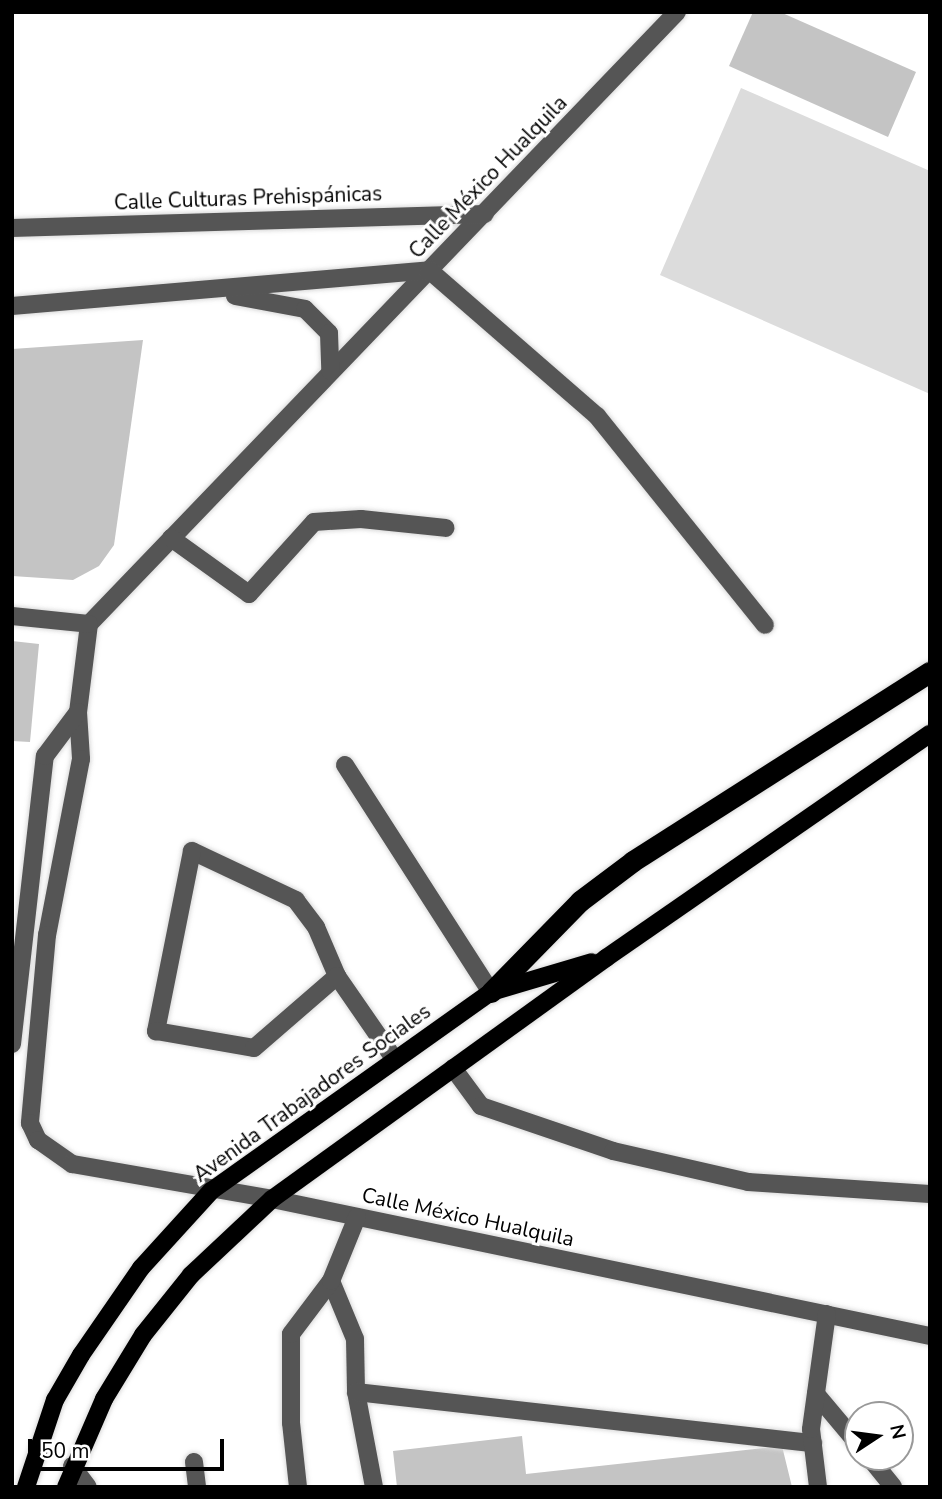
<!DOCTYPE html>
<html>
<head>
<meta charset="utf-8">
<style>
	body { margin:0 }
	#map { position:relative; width:942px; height:1499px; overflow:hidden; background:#fff; font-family:"Nunito Sans",sans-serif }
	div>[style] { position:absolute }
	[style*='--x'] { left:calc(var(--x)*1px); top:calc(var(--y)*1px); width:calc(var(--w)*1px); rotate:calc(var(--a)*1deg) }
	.green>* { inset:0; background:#dcdcdc }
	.building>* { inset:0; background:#c4c4c4 }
	.roads { filter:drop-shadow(0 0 2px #dbdbdb) drop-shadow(0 0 2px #dbdbdb) }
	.minor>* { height:18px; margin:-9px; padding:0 9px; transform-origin:9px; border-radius:9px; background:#555 }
	.major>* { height:18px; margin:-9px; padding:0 9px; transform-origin:9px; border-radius:9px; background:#000 }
	.highway>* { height:21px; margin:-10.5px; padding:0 10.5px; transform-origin:10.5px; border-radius:10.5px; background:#000 }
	span { translate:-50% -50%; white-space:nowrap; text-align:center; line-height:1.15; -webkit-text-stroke:6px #fff; paint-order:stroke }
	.street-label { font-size:21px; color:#000 }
	.frame { position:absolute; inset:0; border:14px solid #000; pointer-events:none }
	.north { position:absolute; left:844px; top:1401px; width:70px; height:70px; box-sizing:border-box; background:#fff; border:2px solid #999; border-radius:50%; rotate:77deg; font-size:19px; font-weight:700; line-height:28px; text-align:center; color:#000 }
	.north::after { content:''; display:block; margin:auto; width:24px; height:32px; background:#000; clip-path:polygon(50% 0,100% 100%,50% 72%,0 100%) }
	.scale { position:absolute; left:28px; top:1439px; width:196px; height:32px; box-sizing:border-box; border:4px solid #000; border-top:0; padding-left:9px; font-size:21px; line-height:24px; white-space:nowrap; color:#000; -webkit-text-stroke:5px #fff; paint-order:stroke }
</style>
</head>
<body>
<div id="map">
	<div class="green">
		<div style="clip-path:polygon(741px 88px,930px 171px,930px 394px,660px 275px)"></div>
	</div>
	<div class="building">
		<div style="clip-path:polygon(753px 12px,780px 12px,916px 72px,888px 137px,729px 66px)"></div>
		<div style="clip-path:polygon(143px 340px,114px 545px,99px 566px,73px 580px,12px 576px,12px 349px)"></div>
		<div style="clip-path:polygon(12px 641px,39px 644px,30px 742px,12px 741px)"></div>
		<div style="clip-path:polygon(522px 1436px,526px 1474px,782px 1446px,792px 1487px,397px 1487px,393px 1451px)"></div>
	</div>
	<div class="roads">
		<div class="minor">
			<div style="--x:677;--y:12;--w:849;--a:133.85"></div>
			<div style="--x:89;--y:624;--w:89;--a:97.1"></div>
			<div style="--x:78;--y:712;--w:47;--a:86.3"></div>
			<div style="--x:81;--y:759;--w:179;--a:100.9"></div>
			<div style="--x:47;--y:935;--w:189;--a:95.2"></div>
			<div style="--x:30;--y:1123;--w:19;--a:65"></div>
			<div style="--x:38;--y:1140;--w:42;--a:35.2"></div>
			<div style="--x:72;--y:1164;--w:203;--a:9.9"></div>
			<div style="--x:272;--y:1199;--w:672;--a:11.76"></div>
			<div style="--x:12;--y:228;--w:473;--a:-1.7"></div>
			<div style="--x:235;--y:296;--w:71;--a:10.5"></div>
			<div style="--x:305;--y:309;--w:34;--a:45"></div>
			<div style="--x:329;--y:333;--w:38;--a:88"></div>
			<div style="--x:12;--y:306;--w:419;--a:-4.9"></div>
			<div style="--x:429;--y:270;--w:223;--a:41"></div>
			<div style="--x:597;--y:416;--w:268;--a:51.2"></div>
			<div style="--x:171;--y:538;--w:96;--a:35.7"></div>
			<div style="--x:249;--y:594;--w:97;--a:-47.9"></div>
			<div style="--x:314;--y:522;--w:47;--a:-3.7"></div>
			<div style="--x:361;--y:519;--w:85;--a:6"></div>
			<div style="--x:12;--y:616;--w:77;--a:5.9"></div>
			<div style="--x:345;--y:765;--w:270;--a:57.3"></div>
			<div style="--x:337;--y:976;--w:53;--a:-113.2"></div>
			<div style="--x:316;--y:927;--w:34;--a:-127"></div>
			<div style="--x:296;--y:900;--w:115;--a:-154.8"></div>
			<div style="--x:192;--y:851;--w:184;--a:101.3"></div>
			<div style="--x:156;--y:1031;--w:99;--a:9.8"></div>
			<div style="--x:254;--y:1048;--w:110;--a:-40.9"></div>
			<div style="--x:337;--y:976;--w:102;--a:55.4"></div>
			<div style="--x:12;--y:1044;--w:290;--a:-83.5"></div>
			<div style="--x:45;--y:756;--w:55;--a:-53.1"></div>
			<div style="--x:453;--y:1068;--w:47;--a:53.6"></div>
			<div style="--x:481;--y:1106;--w:139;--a:18.8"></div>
			<div style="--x:613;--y:1151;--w:139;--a:12.9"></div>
			<div style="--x:748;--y:1182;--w:182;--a:3.8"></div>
			<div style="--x:331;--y:1281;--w:63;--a:67.5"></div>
			<div style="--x:355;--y:1339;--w:53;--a:88.9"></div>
			<div style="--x:816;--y:1394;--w:65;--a:50"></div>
			<div style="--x:869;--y:1457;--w:38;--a:51"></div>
			<div style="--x:194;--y:1462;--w:25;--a:83"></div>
			<div style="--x:72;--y:1466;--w:26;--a:53"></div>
			<div style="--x:298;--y:1487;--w:64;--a:-96.2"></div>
			<div style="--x:291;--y:1423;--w:89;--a:-90"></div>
			<div style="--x:291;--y:1334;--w:66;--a:-53"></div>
			<div style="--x:331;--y:1281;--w:69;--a:-67.9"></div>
			<div style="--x:374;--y:1487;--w:97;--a:-100.7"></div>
			<div style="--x:356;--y:1392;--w:460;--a:6.4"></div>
			<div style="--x:818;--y:1487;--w:58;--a:-96.9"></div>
			<div style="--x:811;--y:1429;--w:116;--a:-82.1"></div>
		</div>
		<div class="major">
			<div style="--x:26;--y:1487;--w:92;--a:-71.6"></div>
			<div style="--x:55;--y:1400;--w:52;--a:-60"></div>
			<div style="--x:81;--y:1355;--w:106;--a:-55.4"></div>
			<div style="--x:141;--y:1268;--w:104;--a:-47.7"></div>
			<div style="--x:211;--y:1191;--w:344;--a:-35.4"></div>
			<div style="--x:491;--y:992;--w:105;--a:-16.5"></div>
			<div style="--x:66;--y:1487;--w:96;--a:-66.6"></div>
			<div style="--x:104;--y:1399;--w:75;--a:-58.6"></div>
			<div style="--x:143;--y:1335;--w:77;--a:-51.3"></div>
			<div style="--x:191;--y:1275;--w:111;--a:-43.2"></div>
			<div style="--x:272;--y:1199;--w:412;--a:-35.8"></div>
			<div style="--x:606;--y:958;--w:394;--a:-34.7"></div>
		</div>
		<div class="highway">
			<div style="--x:491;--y:992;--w:127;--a:-45.6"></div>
			<div style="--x:580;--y:901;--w:66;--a:-37"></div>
			<div style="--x:633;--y:861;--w:352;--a:-32.5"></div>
		</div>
	</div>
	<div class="street-label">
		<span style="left:488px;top:177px;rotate:-46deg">Calle México Hualquila</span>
		<span style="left:248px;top:198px;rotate:-2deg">Calle Culturas Prehispánicas</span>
		<span style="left:312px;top:1093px;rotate:-36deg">Avenida Trabajadores Sociales</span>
		<span style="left:468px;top:1217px;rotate:12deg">Calle México Hualquila</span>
	</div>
	<div class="frame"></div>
	<div class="north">N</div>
	<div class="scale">50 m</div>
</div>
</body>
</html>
